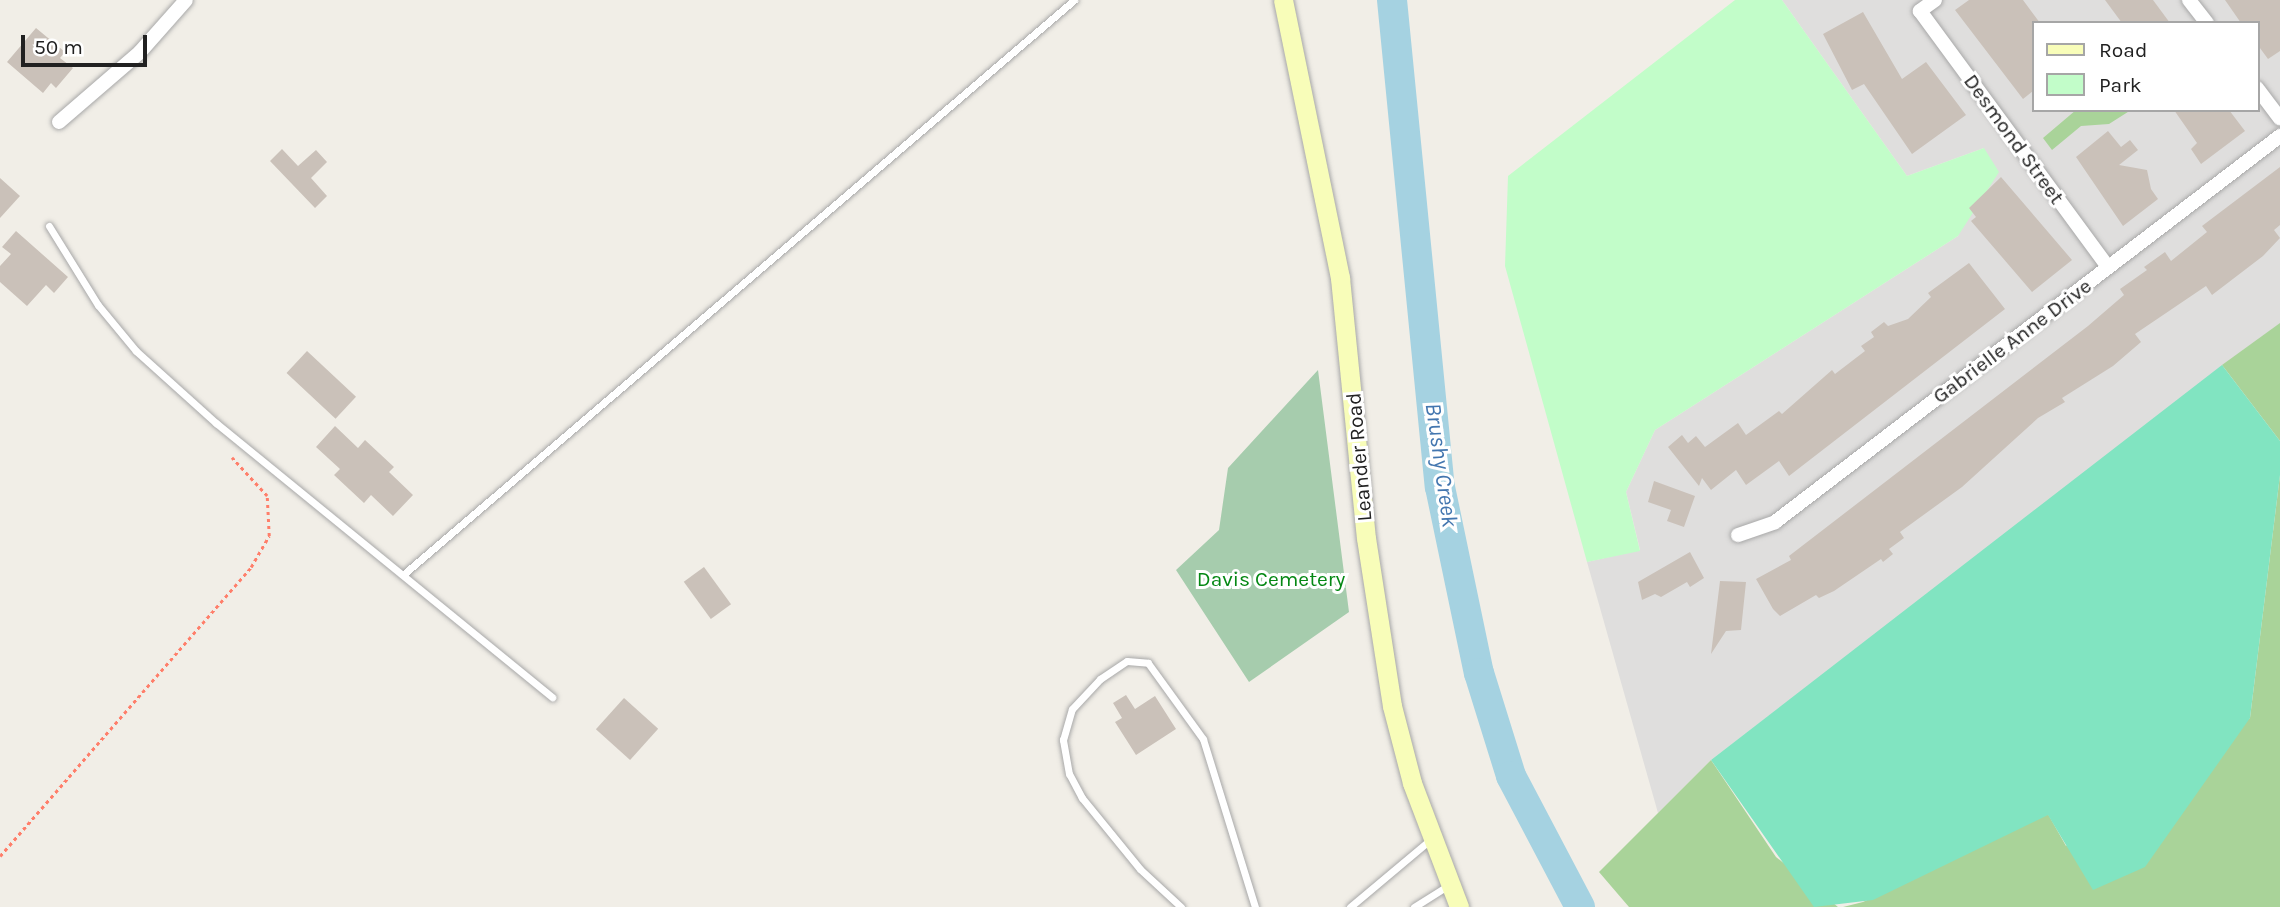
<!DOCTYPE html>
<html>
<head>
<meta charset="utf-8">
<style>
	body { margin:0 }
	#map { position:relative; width:2280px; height:907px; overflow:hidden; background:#f1eee7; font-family:Karla,sans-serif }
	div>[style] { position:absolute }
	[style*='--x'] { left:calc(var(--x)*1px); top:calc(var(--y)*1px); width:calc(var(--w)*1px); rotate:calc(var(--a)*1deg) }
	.residential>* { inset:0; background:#dfdedd }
	.forest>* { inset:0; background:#a9d399 }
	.cemetery>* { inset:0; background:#a6ccad }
	.park>* { inset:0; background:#c2fdc9 }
	.pitch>* { inset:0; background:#81e4c1 }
	.river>* { height:30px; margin:-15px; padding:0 15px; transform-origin:15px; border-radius:15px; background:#a5d2e1 }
	.building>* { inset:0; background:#cac1b9; transform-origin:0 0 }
	.path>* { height:2.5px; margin-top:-1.25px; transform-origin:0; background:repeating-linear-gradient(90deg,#ff7e6a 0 3.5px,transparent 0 7px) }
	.roads { filter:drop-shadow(0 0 2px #a8a8a8) drop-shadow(0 0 2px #a8a8a8) }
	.lane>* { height:7px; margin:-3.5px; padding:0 3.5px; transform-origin:3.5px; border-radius:3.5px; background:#fff }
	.street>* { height:14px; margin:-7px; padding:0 7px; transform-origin:7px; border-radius:7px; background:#fff }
	.secondary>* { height:19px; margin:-9.5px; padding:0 9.5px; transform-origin:9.5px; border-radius:9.5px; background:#f8fdb9 }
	span { translate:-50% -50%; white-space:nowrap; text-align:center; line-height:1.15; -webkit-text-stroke:6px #fff; paint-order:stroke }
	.street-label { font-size:21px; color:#212121 }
	.park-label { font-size:21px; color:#058814 }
	.water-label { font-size:23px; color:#4376af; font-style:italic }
	.legend { position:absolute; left:2032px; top:21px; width:228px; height:91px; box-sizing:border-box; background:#fff; border:2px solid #a6a6a6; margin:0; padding:9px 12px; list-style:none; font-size:21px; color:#212121 }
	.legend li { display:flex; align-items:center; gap:14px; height:35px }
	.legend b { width:35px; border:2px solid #a6a6a6 }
	.scale { position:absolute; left:21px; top:35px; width:126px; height:32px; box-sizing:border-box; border:4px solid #212121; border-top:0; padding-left:9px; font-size:21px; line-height:24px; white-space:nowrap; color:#212121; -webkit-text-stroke:5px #fff; paint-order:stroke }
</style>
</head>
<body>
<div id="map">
	<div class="residential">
		<div style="clip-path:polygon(evenodd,1782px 0,2280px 0,2280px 324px,1711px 760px,1658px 813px,1587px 562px,1640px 550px,1626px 492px,1655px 430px,1958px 236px,1984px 148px,1907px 176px,1782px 0,2033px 23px,2257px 23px,2257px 110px,2033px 110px,2033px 23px)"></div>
	</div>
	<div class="forest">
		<div style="clip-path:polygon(2076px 110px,2131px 110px,2109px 124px,2081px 126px,2052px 150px,2043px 138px)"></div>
		<div style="clip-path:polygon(2280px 323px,2280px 441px,2222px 365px)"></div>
		<div style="clip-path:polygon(2280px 475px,2280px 907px,1843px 907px,1863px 902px,2048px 814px,2066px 846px,2250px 718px)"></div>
		<div style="clip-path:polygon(1711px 760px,1776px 857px,1838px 907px,1629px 907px,1599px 872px)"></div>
	</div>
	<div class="cemetery">
		<div style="clip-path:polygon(1318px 370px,1349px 612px,1249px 682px,1176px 570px,1219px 530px,1228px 468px)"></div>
	</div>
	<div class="park">
		<div style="clip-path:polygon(1735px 0,1782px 0,1907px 176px,1984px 148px,1999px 172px,1958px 236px,1655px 430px,1626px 492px,1640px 551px,1587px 562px,1505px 266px,1508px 176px)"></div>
	</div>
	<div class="pitch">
		<div style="clip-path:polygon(2222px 365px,2280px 441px,2280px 475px,2250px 718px,2145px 867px,2093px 890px,2048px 815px,1873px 900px,1814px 907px,1711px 760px)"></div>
	</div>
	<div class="river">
		<div style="--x:1392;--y:0;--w:489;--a:84.4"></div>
		<div style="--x:1440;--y:487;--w:190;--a:78.2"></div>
		<div style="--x:1479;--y:673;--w:108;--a:72.7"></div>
		<div style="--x:1511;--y:776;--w:148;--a:62.2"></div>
	</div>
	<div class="building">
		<div style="clip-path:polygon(1969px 0,2023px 0,2040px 23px,2033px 23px,2033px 91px,2023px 99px,1955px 10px)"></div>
		<div style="clip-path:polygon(2105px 0,2153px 0,2170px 23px,2122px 23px)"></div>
		<div style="clip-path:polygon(2225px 0,2280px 0,2280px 51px,2268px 59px,2257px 44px,2257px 23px,2241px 23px)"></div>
		<div style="clip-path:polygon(1863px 12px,1902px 79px,1926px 62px,1966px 115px,1912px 154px,1864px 84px,1852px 90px,1823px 34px)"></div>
		<div style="clip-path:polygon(36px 28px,65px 52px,60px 58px,73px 68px,56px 88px,51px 83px,43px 93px,7px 62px)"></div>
		<div style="clip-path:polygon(2174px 110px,2229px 110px,2245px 131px,2201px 164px,2191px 149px,2197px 143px)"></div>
		<div style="clip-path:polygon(2108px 131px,2121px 147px,2130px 140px,2138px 150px,2119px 165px,2147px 170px,2151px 189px,2158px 199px,2123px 226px,2076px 157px)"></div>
		<div style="clip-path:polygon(282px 149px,298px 166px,316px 150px,327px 162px,311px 178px,327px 196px,315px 208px,270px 161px)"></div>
		<div style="clip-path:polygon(2280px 167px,2280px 225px,2274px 230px,2280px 238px,2263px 256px,2212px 295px,2206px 286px,2135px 334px,2141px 342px,2113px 366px,2062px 398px,2065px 402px,2038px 418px,1962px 487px,1900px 532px,1904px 538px,1889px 549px,1893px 554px,1883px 562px,1881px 559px,1834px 591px,1819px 598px,1816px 595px,1780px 616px,1773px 609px,1756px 579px,1791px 560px,1789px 556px,2088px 326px,2124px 295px,2120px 289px,2147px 270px,2144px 267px,2165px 252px,2171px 261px,2207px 232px,2202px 226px)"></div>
		<div style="clip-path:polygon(2001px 177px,2072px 260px,2032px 292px,1971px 221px,1976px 217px,1969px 208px)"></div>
		<div style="clip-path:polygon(0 178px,20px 196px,0 218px)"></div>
		<div style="clip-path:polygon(16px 231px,68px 277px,54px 293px,46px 285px,27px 306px,0 282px,0 266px,11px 254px,2px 247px)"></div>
		<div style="clip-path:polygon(1969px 263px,2005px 309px,1789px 476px,1779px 461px,1746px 485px,1736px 470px,1711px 490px,1702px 478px,1699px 486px,1668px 447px,1682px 435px,1688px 443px,1696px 436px,1705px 447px,1738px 423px,1746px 435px,1779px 411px,1782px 414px,1832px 370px,1835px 374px,1865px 351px,1861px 346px,1874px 337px,1871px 332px,1884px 322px,1888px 326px,1908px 319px,1931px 297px,1928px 293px)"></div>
		<div style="left:307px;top:351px;width:67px;height:30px;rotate:43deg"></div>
		<div style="clip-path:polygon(335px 426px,358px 448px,365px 440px,394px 467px,389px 472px,413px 495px,393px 516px,371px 495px,364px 503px,334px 475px,340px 469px,316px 447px)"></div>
		<div style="clip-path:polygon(1654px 481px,1695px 496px,1684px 527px,1667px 521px,1671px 510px,1648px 502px)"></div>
		<div style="clip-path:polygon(1690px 552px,1704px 578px,1690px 587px,1687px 582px,1661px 597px,1655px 594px,1642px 600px,1638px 582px)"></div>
		<div style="left:704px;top:567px;width:46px;height:25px;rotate:54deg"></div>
		<div style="clip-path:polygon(1720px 581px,1746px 582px,1741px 630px,1726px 631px,1711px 654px)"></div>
		<div style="clip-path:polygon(1126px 695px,1135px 709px,1155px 696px,1176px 729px,1136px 755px,1115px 722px,1122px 718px,1113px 703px)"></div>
		<div style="left:624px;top:698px;width:46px;height:42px;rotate:42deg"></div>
	</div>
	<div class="path">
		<div style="--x:0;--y:856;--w:383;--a:-49"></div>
		<div style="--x:251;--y:567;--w:36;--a:-60"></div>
		<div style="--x:269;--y:536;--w:40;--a:-92.9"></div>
		<div style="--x:267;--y:496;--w:52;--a:-132.6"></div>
	</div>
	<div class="roads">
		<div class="lane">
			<div style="--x:49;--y:226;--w:93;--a:58.2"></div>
			<div style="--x:98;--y:305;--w:60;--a:50.4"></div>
			<div style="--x:136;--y:351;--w:108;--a:42"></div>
			<div style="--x:216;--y:423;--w:434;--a:39.2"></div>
			<div style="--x:405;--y:573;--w:881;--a:-40.58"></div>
			<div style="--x:1181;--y:907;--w:56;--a:-137.2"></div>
			<div style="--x:1140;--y:869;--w:92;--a:-129.2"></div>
			<div style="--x:1082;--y:798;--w:27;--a:-118"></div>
			<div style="--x:1069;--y:774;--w:35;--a:-100"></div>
			<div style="--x:1063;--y:740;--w:32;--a:-74"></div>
			<div style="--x:1072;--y:709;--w:41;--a:-47"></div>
			<div style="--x:1100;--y:679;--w:32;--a:-34"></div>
			<div style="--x:1127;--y:661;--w:21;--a:5"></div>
			<div style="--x:1148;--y:663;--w:94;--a:54.1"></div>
			<div style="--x:1203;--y:739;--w:176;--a:72.8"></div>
			<div style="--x:1350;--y:907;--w:106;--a:-40"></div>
			<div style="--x:1414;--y:907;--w:41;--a:-32.2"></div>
		</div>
		<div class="street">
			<div style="--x:1935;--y:0;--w:19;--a:144"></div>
			<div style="--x:1920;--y:11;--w:318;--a:53.7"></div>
			<div style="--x:2189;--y:0;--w:29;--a:52"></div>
			<div style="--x:2257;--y:88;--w:38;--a:53"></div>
			<div style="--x:59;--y:122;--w:107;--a:-40.8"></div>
			<div style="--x:140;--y:52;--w:69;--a:-48.5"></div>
			<div style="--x:1738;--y:535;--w:39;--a:-19"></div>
			<div style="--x:1775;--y:522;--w:636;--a:-37.39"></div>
		</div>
		<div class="secondary">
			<div style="--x:1283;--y:0;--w:284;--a:78.4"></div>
			<div style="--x:1340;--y:278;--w:261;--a:84.3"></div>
			<div style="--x:1366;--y:538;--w:170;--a:81.2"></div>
			<div style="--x:1392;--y:706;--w:80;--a:75.4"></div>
			<div style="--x:1412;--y:783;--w:133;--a:69.2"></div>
		</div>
	</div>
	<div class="street-label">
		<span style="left:2014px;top:139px;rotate:54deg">Desmond Street</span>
		<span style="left:2012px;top:341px;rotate:-37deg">Gabrielle Anne Drive</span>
		<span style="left:1359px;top:457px;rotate:-95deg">Leander Road</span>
	</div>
	<div class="park-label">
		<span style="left:1271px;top:579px">Davis Cemetery</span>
	</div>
	<div class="water-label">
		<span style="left:1441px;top:465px;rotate:82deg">Brushy Creek</span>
	</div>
	<ul class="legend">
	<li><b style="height:9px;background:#f8fdb9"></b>Road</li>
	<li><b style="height:19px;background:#c2fdc9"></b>Park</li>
	</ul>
	<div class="scale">50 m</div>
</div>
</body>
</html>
